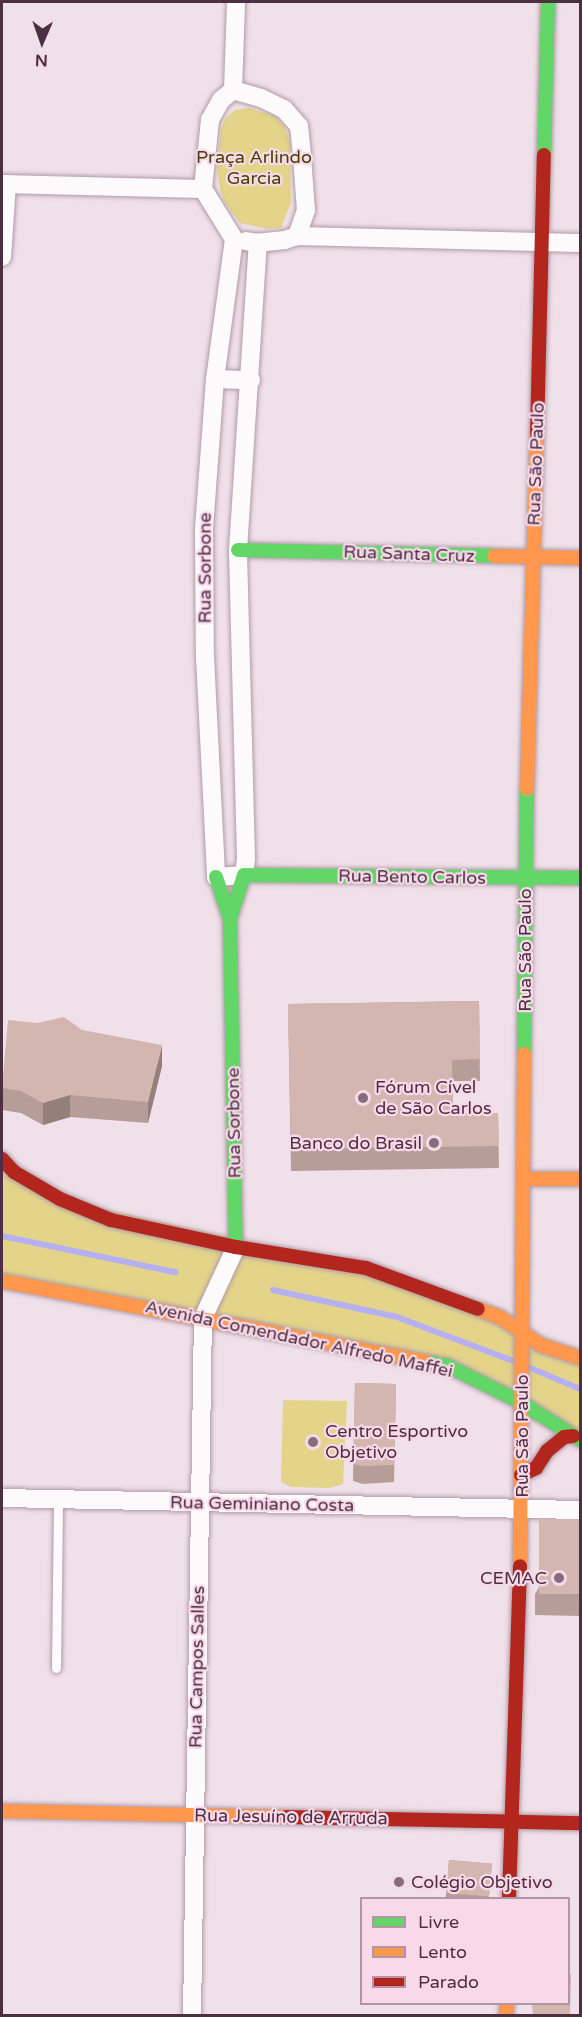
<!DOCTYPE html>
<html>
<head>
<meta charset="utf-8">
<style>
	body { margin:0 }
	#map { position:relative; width:582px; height:2017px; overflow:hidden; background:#f0e0e9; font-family:"Varela Round",sans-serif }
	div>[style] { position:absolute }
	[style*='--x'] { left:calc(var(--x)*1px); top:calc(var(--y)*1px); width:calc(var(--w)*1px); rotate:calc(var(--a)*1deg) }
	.green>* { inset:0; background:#e4d489 }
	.stream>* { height:6px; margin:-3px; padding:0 3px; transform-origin:3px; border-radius:3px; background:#b5b0f2 }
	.roads { filter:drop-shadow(0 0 2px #af9ba7) drop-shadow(0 0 2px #af9ba7) }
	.lane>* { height:9px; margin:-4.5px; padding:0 4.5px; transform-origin:4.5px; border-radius:4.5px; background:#fdfafc }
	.street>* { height:18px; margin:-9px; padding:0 9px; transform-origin:9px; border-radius:9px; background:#fdfafc }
	.fast>* { height:14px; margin:-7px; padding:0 7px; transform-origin:7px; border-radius:7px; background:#63d668 }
	.slow>* { height:14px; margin:-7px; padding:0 7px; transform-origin:7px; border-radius:7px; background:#ff974d }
	.jam>* { height:14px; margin:-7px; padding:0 7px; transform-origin:7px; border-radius:7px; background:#b3261e }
	.wall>* { inset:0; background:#b69d97; transform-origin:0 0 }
	.shaded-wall>* { inset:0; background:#947f7b }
	.building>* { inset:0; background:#d4b6b0; transform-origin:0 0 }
	.dots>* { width:16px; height:16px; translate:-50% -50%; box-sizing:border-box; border:3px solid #f7d9ea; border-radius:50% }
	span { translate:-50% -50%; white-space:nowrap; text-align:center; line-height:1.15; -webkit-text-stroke:4.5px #f7d9ea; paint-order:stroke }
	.park-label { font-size:18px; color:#474101 }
	.street-label { font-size:18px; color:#4c2f41 }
	.poi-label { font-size:18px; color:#4c2f41 }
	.left { translate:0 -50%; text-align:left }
	.right { translate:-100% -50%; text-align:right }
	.frame { position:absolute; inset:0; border:3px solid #4c2f41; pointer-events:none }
	.legend { position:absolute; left:360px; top:1897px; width:210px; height:108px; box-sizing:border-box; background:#f7d9ea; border:2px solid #b395a6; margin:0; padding:8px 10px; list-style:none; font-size:18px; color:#4c2f41 }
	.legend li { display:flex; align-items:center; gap:12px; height:30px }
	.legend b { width:30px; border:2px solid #b395a6 }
	.north { position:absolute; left:12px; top:12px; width:60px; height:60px; -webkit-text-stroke:4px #f7d9ea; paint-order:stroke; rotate:182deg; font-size:16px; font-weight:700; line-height:24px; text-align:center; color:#4c2f41 }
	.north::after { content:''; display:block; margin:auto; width:21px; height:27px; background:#4c2f41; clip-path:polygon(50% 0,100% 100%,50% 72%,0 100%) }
</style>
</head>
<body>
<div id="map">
	<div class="green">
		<div style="clip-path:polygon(249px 108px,273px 115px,284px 126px,290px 141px,291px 203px,281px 228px,268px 229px,240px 223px,225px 203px,220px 189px,217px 169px,221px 129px,225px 119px,235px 110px)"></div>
		<div style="clip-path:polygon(2px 1159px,60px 1199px,366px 1268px,580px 1358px,580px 1440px,448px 1366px,2px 1281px)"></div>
		<div style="clip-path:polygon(283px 1400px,347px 1401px,343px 1484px,330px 1488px,291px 1487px,281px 1482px)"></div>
	</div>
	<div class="stream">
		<div style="--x:2;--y:1236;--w:177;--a:11.8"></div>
		<div style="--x:273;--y:1290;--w:127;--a:12.3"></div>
		<div style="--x:397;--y:1317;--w:127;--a:20.7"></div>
		<div style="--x:528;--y:1367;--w:56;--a:22.9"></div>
	</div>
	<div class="roads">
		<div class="lane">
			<div style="--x:56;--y:1668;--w:169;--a:-89.3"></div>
		</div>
		<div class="street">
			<div style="--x:233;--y:90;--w:29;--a:16"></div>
			<div style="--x:261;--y:98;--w:25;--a:26"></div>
			<div style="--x:284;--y:109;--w:23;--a:49"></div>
			<div style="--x:299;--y:126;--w:30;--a:84"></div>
			<div style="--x:302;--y:156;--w:54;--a:85.8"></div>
			<div style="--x:306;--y:210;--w:28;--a:109"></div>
			<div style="--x:297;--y:236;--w:13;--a:162"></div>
			<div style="--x:285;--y:240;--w:27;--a:174"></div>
			<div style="--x:258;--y:243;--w:12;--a:-171"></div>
			<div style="--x:233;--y:90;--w:16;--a:140"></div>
			<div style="--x:221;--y:100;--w:23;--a:119"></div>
			<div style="--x:210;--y:120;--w:69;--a:95.8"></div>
			<div style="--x:203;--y:189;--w:59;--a:58.2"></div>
			<div style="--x:233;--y:90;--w:88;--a:-88"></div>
			<div style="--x:2;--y:184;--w:201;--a:1.4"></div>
			<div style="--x:297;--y:236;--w:283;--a:1.4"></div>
			<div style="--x:234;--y:239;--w:141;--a:97.7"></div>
			<div style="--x:215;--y:379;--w:149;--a:94.2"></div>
			<div style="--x:204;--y:528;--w:129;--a:89.6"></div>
			<div style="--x:205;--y:657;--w:220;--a:87.1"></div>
			<div style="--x:216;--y:877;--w:28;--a:-4"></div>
			<div style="--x:244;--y:875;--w:17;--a:-83"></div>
			<div style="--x:246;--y:858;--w:308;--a:-91.5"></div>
			<div style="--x:238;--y:550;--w:308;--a:-86.3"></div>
			<div style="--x:2;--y:257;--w:73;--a:-86.1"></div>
			<div style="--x:215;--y:379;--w:36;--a:2"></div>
			<div style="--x:2;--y:1498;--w:578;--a:1.19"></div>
			<div style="--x:192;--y:2016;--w:698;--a:-89.1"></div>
			<div style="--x:203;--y:1318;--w:78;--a:-65.1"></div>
		</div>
		<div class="fast">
			<div style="--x:544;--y:155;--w:153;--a:-88.5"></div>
			<div style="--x:238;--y:550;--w:256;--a:1.3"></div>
			<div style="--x:216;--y:877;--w:44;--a:71.6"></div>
			<div style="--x:230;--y:919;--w:328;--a:89"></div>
			<div style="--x:230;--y:919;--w:46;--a:-72.3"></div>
			<div style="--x:244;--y:875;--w:336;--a:0.5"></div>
			<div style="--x:524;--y:1054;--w:265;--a:-89.4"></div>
			<div style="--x:426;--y:1362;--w:22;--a:10"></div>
			<div style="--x:448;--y:1366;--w:80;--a:26.6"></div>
			<div style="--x:520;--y:1402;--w:71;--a:32.3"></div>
		</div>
		<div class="slow">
			<div style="--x:494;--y:556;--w:86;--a:1.3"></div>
			<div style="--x:527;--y:789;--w:355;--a:-88.4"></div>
			<div style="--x:524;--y:1179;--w:56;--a:0"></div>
			<div style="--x:2;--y:1281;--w:432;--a:10.8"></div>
			<div style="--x:478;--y:1309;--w:23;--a:20"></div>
			<div style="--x:500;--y:1317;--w:50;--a:34.3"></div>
			<div style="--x:541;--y:1345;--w:41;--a:18.4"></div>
			<div style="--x:520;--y:1566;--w:512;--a:-89.55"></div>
			<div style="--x:2;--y:1811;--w:284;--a:1.2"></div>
			<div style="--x:506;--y:2016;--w:12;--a:-85"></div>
		</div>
		<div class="jam">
			<div style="--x:537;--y:434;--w:279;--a:-88.6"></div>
			<div style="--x:2;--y:1159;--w:18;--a:47"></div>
			<div style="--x:14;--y:1172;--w:53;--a:30.4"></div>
			<div style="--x:60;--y:1199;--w:55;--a:22.4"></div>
			<div style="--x:111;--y:1220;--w:128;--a:12.2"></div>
			<div style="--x:236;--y:1247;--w:132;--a:9.2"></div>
			<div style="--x:366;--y:1268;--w:119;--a:20.1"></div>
			<div style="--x:521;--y:1475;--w:17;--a:-25"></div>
			<div style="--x:536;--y:1468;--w:20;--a:-57"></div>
			<div style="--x:547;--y:1451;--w:22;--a:-39"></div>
			<div style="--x:564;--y:1437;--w:9;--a:-6"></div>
			<div style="--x:286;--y:1817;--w:294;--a:1.2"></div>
			<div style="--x:509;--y:1898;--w:332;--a:-88.1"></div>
		</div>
	</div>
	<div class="wall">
		<div style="clip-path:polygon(479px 1001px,480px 1081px,453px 1081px,453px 1113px,498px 1113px,499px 1168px,291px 1171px,288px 1004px)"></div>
		<div style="clip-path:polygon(82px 1030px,162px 1066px,148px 1123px,70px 1117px,43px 1125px,21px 1113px,2px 1110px,2px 1087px)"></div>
		<div style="clip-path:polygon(355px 1383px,396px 1384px,394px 1482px,363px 1484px,353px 1481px)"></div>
		<div style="clip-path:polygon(580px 1519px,580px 1616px,535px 1615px,535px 1594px)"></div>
		<div style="left:449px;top:1860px;width:43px;height:39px;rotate:5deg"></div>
	</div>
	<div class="shaded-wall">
		<div style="clip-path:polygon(162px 1045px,162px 1066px,148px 1123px,148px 1102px)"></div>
		<div style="clip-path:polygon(70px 1095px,70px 1117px,43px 1125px,43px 1103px)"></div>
	</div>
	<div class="building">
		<div style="clip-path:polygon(479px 1001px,480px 1059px,452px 1060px,453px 1113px,498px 1113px,499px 1146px,291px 1149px,288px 1004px)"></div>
		<div style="clip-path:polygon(64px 1017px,82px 1030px,162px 1045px,148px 1102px,70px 1095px,43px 1103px,21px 1091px,2px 1088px,8px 1020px,37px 1023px)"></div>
		<div style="clip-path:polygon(355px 1383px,396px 1384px,394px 1465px,363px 1466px,353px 1464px)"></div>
		<div style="left:539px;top:1519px;width:41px;height:75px"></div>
		<div style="left:449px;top:1860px;width:43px;height:33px;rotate:5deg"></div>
		<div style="clip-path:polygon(568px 1974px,571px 1974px,570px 2016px,533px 2016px,532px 2004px,568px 2004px)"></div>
	</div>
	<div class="dots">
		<div style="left:363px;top:1098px;background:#856d7c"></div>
		<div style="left:434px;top:1143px;background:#856d7c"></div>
		<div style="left:313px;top:1442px;background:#856d7c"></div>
		<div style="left:559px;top:1578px;background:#856d7c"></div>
		<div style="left:399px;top:1882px;background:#856d7c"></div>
	</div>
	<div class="park-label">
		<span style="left:254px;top:168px">Praça Arlindo<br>Garcia</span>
	</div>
	<div class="street-label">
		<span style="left:536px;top:464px;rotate:-88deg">Rua São Paulo</span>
		<span style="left:409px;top:554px;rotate:2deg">Rua Santa Cruz</span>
		<span style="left:205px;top:568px;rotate:-90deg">Rua Sorbone</span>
		<span style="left:412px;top:877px;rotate:1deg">Rua Bento Carlos</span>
		<span style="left:525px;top:950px;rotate:-90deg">Rua São Paulo</span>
		<span style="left:234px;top:1123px;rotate:-91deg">Rua Sorbone</span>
		<span style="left:299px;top:1339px;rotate:12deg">Avenida Comendador Alfredo Maffei</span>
		<span style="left:522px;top:1436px;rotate:-90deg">Rua São Paulo</span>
		<span style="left:262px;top:1504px;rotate:1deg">Rua Geminiano Costa</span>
		<span style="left:197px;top:1667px;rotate:-89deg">Rua Campos Salles</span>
		<span style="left:291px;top:1817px;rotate:1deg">Rua Jesuíno de Arruda</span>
	</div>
	<div class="poi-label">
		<span class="left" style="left:375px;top:1098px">Fórum Cível<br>de São Carlos</span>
		<span class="right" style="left:422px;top:1143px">Banco do Brasil</span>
		<span class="left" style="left:325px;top:1442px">Centro Esportivo<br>Objetivo</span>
		<span class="right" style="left:547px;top:1578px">CEMAC</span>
		<span class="left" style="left:411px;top:1882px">Colégio Objetivo</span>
	</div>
	<div class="frame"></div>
	<ul class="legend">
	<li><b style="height:8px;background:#63d668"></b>Livre</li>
	<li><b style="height:8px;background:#ff974d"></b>Lento</li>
	<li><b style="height:8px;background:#b3261e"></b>Parado</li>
	</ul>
	<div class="north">N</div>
</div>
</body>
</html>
